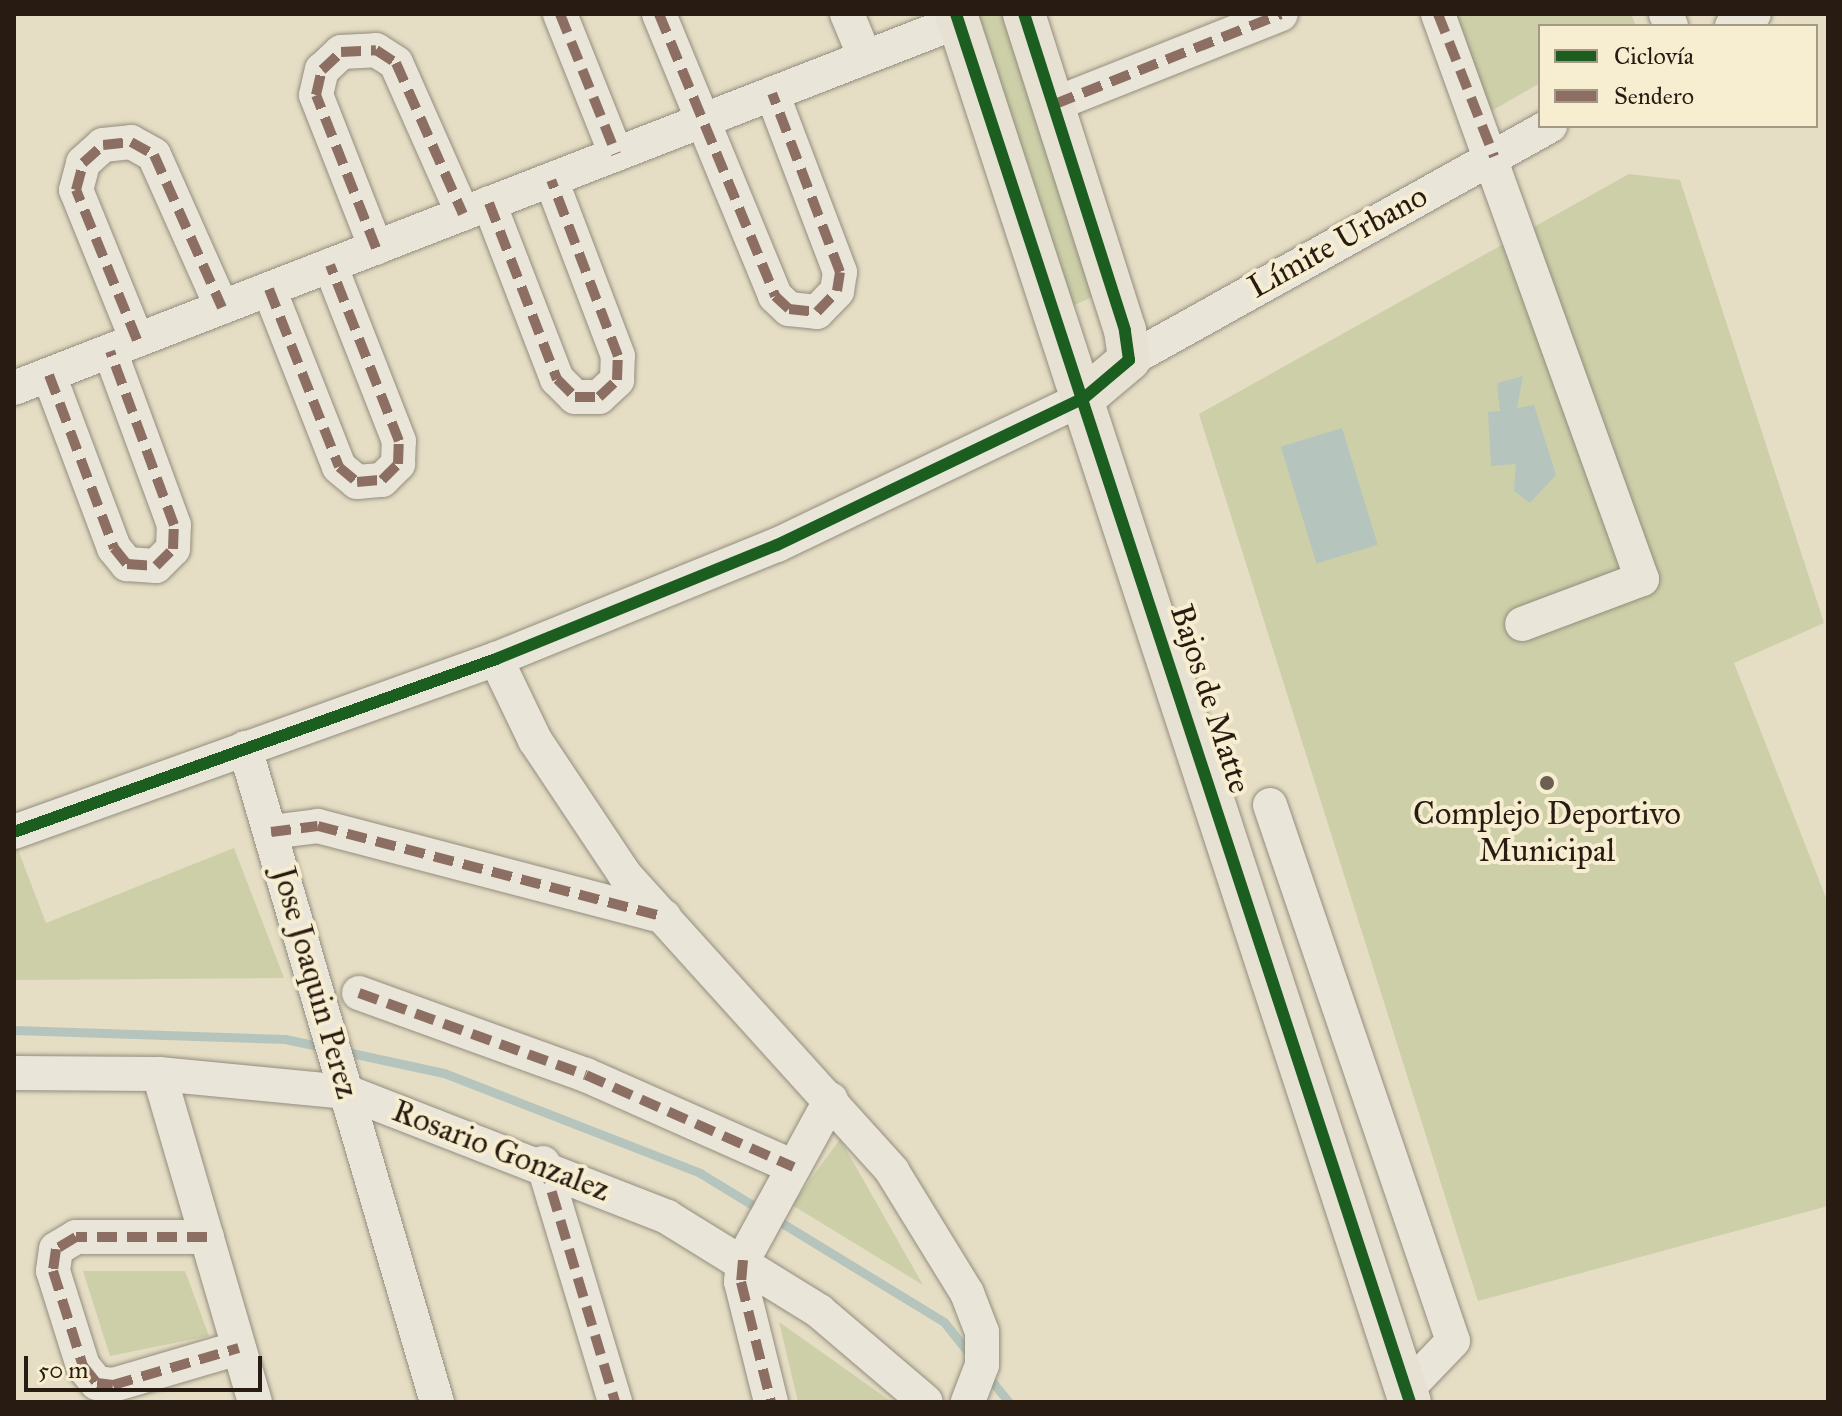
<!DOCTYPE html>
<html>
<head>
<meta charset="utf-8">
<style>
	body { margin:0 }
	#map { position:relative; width:1842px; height:1416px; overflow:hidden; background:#e5ddc4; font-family:"IM FELL Great Primer",serif }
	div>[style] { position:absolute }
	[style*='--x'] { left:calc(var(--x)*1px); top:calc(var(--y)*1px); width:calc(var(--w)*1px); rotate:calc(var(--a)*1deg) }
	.green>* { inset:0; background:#cccfa8 }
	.water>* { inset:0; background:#b5c5bd; transform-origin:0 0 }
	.stream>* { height:9px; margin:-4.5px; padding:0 4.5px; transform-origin:4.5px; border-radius:4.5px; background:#b5c5bd }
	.roads { filter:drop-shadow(0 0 2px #938d7e) drop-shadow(0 0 2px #938d7e) }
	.minor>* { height:34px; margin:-17px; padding:0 17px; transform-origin:17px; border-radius:17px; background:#e9e6d9 }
	.major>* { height:42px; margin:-21px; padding:0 21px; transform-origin:21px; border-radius:21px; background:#e6e1d2 }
	.quiet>* { height:10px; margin-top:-5px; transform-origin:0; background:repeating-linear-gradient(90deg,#8d6e63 0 20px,transparent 0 30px) }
	.cycleway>* { height:12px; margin:-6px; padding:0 6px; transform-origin:6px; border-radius:6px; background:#1b5e20 }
	.dots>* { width:22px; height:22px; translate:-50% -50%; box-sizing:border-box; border:4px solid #f7edd0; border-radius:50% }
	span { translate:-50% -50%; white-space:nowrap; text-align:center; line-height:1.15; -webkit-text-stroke:8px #f7edd0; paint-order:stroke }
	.street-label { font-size:32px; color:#271b12 }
	.poi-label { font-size:32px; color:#271b12 }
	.frame { position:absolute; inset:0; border:16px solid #271b12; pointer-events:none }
	.legend { position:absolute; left:1538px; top:24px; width:280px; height:104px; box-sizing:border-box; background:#f7edd0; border:2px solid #a49984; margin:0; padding:10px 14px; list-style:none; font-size:24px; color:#271b12 }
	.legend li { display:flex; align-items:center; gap:16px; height:40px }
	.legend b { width:40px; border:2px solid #a49984 }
	.scale { position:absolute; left:24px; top:1356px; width:238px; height:36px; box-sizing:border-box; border:4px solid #271b12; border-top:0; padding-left:10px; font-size:24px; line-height:28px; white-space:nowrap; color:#271b12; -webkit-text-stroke:6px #f7edd0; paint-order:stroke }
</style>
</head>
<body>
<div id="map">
	<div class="green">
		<div style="clip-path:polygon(969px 14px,1010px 14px,1101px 293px,1070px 307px)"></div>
		<div style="clip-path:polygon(1449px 14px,1631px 14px,1636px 26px,1540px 26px,1540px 83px,1488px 113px)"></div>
		<div style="clip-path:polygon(1629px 174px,1680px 180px,1824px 623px,1734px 663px,1828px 903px,1828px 1206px,1478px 1301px,1199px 414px)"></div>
		<div style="clip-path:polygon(15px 842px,46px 923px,234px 848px,284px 978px,14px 980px)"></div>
		<div style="clip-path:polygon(840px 1139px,923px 1285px,792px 1205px)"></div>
		<div style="clip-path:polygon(83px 1271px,185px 1271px,209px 1336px,110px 1356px)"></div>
		<div style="clip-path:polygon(779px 1322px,892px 1402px,798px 1402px)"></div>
	</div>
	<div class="water">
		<div style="clip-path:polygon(1523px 376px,1517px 408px,1534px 405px,1556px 475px,1530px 503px,1514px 491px,1516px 464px,1491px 466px,1488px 412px,1500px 411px,1497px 383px)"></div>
		<div style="left:1342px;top:428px;width:122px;height:64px;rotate:73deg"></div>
	</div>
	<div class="stream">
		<div style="--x:14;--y:1030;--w:271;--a:1.9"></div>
		<div style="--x:285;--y:1039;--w:39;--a:12"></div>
		<div style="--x:342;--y:1051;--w:104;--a:12.2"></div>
		<div style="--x:444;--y:1073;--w:275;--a:21.3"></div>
		<div style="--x:700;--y:1173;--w:286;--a:31.4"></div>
		<div style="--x:944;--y:1322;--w:43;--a:51.5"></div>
		<div style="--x:986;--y:1374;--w:36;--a:51"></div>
	</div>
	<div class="roads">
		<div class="minor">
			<div style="--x:560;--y:14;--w:151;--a:68.2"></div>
			<div style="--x:659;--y:14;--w:305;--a:67.6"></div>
			<div style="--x:775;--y:296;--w:19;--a:43"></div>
			<div style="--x:789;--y:309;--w:28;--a:6"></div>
			<div style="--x:817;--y:312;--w:29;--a:-46"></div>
			<div style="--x:837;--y:291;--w:19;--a:-81"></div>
			<div style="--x:840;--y:272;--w:191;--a:-110.8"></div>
			<div style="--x:847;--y:14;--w:47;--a:67.3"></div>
			<div style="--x:1438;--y:14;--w:601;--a:70.15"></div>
			<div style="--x:1642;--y:579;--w:128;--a:159.4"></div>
			<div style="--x:1666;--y:14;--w:13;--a:67"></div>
			<div style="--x:1732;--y:26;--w:25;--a:-29"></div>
			<div style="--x:1055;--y:104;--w:243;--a:-21.7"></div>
			<div style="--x:489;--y:203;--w:189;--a:68.9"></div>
			<div style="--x:557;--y:379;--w:25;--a:45"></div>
			<div style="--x:575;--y:397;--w:24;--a:0"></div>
			<div style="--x:599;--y:397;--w:25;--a:-43"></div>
			<div style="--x:617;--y:380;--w:24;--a:-88"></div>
			<div style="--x:618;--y:356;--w:188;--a:-110.8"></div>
			<div style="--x:376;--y:248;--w:164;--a:-111.4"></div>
			<div style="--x:316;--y:95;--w:26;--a:-77"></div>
			<div style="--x:322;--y:70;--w:26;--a:-43"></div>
			<div style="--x:341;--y:52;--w:35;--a:-3"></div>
			<div style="--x:376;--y:50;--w:24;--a:33"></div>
			<div style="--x:396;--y:63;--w:165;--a:66.1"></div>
			<div style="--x:269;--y:289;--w:191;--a:68.5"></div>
			<div style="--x:339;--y:467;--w:23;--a:40"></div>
			<div style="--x:357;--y:482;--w:25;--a:-5"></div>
			<div style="--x:382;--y:480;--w:23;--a:-45"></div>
			<div style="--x:398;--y:464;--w:23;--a:-88"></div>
			<div style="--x:399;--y:441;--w:189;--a:-111.4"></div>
			<div style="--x:137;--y:340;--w:162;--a:-112.1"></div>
			<div style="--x:76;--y:190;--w:28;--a:-75"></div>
			<div style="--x:83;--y:163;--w:27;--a:-42"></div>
			<div style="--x:103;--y:145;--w:28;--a:-6"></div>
			<div style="--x:131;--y:142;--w:26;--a:29"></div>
			<div style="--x:154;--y:155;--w:167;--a:66"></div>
			<div style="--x:1129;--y:360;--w:482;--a:-29.1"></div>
			<div style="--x:49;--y:375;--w:185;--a:69.4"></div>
			<div style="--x:114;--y:548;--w:21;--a:51"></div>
			<div style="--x:127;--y:564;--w:29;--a:4"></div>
			<div style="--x:156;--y:566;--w:24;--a:-45"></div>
			<div style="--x:173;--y:549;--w:24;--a:-88"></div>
			<div style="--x:174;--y:525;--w:185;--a:-110.2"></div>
			<div style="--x:14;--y:388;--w:1014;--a:-21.22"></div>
			<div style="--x:496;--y:659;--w:90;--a:64.3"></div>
			<div style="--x:535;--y:740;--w:162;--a:56.3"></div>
			<div style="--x:625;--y:875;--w:399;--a:47.9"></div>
			<div style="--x:892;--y:1171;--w:143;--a:58.4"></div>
			<div style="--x:967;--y:1293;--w:42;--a:69"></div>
			<div style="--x:982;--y:1332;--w:33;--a:90"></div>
			<div style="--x:982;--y:1365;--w:40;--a:111"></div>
			<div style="--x:245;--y:748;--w:682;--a:73.64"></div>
			<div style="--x:1270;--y:805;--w:566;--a:71.15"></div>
			<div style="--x:1453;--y:1341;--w:68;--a:133.8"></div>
			<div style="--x:14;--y:832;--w:512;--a:-19.74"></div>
			<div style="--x:496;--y:659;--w:303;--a:-22.1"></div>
			<div style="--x:777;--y:545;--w:340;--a:-25.6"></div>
			<div style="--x:271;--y:832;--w:47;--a:-7.3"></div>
			<div style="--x:318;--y:826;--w:358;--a:14.7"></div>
			<div style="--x:359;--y:993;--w:241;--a:19.9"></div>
			<div style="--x:586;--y:1075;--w:227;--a:23.9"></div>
			<div style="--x:14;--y:1073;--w:145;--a:0.4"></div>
			<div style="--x:159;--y:1074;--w:189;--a:5.5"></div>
			<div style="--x:347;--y:1092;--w:344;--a:21.3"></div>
			<div style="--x:667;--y:1217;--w:179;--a:31.7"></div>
			<div style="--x:819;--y:1311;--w:140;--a:40.4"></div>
			<div style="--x:159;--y:1074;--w:342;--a:73.7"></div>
			<div style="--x:543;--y:1163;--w:250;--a:73.2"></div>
			<div style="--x:207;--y:1237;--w:131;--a:180"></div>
			<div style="--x:76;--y:1237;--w:23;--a:149"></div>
			<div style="--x:56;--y:1249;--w:22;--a:98"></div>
			<div style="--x:53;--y:1271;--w:100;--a:72.5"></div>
			<div style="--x:83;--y:1366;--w:22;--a:51"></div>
			<div style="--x:97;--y:1383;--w:16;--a:7"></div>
			<div style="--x:113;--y:1385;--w:131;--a:-16.4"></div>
			<div style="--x:771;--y:1402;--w:124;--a:-104"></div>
			<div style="--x:741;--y:1282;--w:22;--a:-85"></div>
			<div style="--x:743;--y:1260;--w:183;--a:-61.3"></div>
		</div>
		<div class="major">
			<div style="--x:956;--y:14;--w:1460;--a:71.89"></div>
			<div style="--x:1024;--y:14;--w:332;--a:72.3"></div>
			<div style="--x:1125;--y:330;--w:30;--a:82"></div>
			<div style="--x:1129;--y:360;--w:59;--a:139.8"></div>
		</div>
	</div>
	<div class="quiet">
		<div style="--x:560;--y:14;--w:151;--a:68.2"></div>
		<div style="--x:659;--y:14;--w:305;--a:67.6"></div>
		<div style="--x:775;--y:296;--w:19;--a:43"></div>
		<div style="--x:789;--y:309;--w:28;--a:6"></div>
		<div style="--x:817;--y:312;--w:29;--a:-46"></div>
		<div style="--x:837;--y:291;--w:19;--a:-81"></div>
		<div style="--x:840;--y:272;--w:191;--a:-110.8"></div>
		<div style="--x:1438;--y:14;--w:153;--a:68.5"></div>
		<div style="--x:1055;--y:104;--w:243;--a:-21.7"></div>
		<div style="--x:489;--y:203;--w:189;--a:68.9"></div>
		<div style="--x:557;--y:379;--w:25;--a:45"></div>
		<div style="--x:575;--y:397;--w:24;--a:0"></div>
		<div style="--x:599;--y:397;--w:25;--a:-43"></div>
		<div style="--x:617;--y:380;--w:24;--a:-88"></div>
		<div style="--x:618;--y:356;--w:188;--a:-110.8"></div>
		<div style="--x:376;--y:248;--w:164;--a:-111.4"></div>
		<div style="--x:316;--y:95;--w:26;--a:-77"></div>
		<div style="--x:322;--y:70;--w:26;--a:-43"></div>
		<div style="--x:341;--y:52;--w:35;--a:-3"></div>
		<div style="--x:376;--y:50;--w:24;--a:33"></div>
		<div style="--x:396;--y:63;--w:165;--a:66.1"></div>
		<div style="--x:269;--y:289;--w:191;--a:68.5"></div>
		<div style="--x:339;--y:467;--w:23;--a:40"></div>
		<div style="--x:357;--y:482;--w:25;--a:-5"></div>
		<div style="--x:382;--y:480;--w:23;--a:-45"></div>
		<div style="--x:398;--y:464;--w:23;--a:-88"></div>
		<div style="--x:399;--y:441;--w:189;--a:-111.4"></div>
		<div style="--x:137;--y:340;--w:162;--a:-112.1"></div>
		<div style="--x:76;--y:190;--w:28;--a:-75"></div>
		<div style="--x:83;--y:163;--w:27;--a:-42"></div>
		<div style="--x:103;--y:145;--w:28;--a:-6"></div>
		<div style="--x:131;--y:142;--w:26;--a:29"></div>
		<div style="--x:154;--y:155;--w:167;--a:66"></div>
		<div style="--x:49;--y:375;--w:185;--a:69.4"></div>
		<div style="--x:114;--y:548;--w:21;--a:51"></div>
		<div style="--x:127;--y:564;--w:29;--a:4"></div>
		<div style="--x:156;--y:566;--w:24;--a:-45"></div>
		<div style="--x:173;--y:549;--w:24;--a:-88"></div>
		<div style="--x:174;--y:525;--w:185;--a:-110.2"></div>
		<div style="--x:271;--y:832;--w:47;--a:-7.3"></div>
		<div style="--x:318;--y:826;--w:358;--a:14.7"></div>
		<div style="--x:359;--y:993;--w:241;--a:19.9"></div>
		<div style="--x:586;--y:1075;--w:227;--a:23.9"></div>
		<div style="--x:543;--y:1163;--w:250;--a:73.2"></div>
		<div style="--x:207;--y:1237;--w:131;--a:180"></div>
		<div style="--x:76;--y:1237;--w:23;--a:149"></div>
		<div style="--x:56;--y:1249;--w:22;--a:98"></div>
		<div style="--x:53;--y:1271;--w:100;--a:72.5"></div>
		<div style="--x:83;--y:1366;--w:22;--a:51"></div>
		<div style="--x:97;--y:1383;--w:16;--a:7"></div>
		<div style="--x:113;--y:1385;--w:131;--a:-16.4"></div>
		<div style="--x:743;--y:1260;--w:22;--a:95"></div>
		<div style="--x:741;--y:1282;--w:124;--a:76"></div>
	</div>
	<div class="cycleway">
		<div style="--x:956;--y:14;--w:1460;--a:71.89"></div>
		<div style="--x:14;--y:832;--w:512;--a:-19.74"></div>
		<div style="--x:496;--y:659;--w:303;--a:-22.1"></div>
		<div style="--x:777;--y:545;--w:340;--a:-25.6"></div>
		<div style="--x:1084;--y:398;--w:59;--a:-40.2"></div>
		<div style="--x:1129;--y:360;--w:30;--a:-98"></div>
		<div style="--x:1125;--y:330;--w:332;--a:-107.7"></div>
	</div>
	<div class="dots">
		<div style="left:1547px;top:783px;background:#6a5f50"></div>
	</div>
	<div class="street-label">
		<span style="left:1338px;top:242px;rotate:-29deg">Límite Urbano</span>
		<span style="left:1210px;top:699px;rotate:72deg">Bajos de Matte</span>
		<span style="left:315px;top:983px;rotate:74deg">Jose Joaquin Perez</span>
		<span style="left:501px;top:1151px;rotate:21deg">Rosario Gonzalez</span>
	</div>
	<div class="poi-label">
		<span style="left:1547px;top:833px">Complejo Deportivo<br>Municipal</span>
	</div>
	<div class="frame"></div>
	<ul class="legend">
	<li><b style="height:10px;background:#1b5e20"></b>Ciclovía</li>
	<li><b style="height:10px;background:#8d6e63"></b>Sendero</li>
	</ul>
	<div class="scale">50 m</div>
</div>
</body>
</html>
